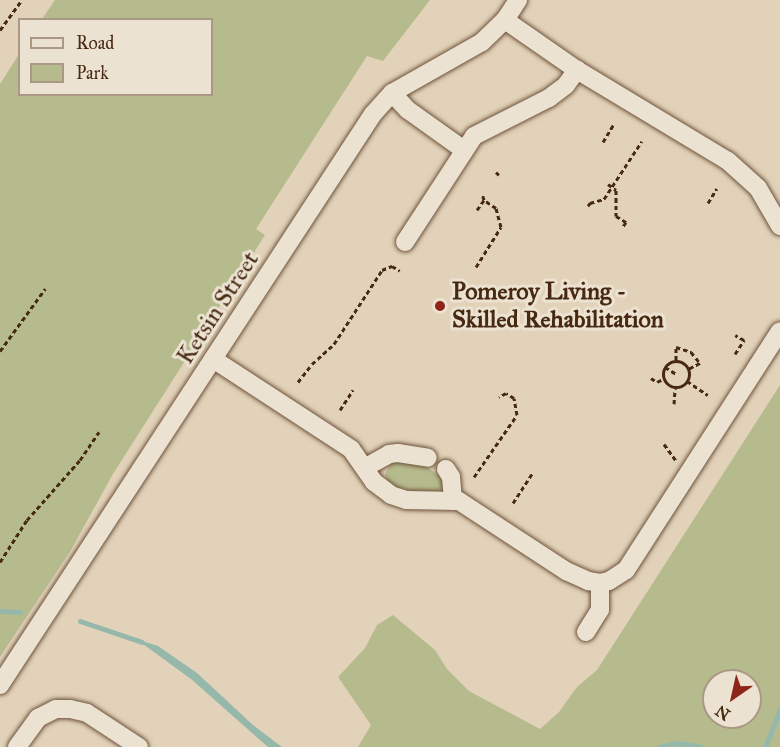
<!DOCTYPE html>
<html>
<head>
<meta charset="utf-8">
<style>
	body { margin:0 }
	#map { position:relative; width:780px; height:747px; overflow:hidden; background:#e2d2b9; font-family:"IM FELL Great Primer",serif }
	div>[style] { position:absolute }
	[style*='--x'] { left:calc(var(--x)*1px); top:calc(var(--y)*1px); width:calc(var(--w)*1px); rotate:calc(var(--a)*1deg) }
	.green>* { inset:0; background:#b6bb8d }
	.water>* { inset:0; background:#95b8ab }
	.stream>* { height:5px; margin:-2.5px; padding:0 2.5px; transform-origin:2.5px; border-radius:2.5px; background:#95b8ab }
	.path>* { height:3px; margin-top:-1.5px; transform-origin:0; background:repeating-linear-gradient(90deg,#472911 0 4.5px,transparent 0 7.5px) }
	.path>.ring { margin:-1.5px; padding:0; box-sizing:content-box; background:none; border:3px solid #472911; border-radius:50% }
	.roads { filter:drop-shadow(0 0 2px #6e533b) drop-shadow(0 0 2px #6e533b) }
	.minor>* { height:18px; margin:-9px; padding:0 9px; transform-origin:9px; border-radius:9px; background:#ece2d2 }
	.dots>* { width:16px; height:16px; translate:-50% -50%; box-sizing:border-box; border:3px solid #ece2d2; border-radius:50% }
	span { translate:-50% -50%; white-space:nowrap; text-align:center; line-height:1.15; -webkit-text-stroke:6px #ece2d2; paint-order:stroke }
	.poi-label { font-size:24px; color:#472911; font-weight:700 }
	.left { translate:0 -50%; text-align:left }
	.street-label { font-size:24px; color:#472911 }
	.legend { position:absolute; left:18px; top:18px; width:195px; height:78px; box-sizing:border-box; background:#ece2d2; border:2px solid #aa9885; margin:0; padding:8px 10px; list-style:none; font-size:18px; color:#472911 }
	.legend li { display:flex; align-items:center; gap:12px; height:30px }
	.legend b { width:30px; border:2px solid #aa9885 }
	.north { position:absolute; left:702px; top:669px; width:60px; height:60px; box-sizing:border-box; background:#ece2d2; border:2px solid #aa9885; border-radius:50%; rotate:214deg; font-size:16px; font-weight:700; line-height:24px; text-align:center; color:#472911 }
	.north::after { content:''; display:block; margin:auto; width:21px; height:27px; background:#8f2418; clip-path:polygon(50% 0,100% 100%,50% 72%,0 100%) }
</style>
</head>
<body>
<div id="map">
	<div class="green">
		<div style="clip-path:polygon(55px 0,430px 0,383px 61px,367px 56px,256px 229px,265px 235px,113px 474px,71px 550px,0 657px,0 84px,19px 54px,20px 94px,212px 94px,212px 20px,42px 19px)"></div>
		<div style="clip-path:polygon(evenodd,780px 385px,780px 747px,358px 747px,371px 725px,338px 677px,365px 648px,377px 625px,393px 615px,435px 650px,447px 669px,469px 691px,540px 729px,559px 712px,577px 687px,597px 670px,780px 385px,714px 681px,750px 681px,750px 717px,714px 717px,714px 681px)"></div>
		<div style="clip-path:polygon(392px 461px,424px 465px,441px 477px,443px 487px,433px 494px,398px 488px,388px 481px,385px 474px)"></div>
	</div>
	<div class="water">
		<div style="clip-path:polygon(136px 639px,158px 646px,197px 673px,253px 725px,282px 747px,268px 747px,191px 679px)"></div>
	</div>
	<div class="stream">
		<div style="--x:0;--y:611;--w:20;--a:3"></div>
		<div style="--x:80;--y:621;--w:65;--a:18.7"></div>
		<div style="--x:659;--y:747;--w:18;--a:-13"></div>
		<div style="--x:677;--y:743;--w:24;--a:9"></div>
		<div style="--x:765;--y:747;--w:41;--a:-68.5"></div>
	</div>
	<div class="path">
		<div style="--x:0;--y:30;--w:37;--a:-54"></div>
		<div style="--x:603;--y:142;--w:21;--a:-59"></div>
		<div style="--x:496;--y:172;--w:4;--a:45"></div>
		<div style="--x:608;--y:184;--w:10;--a:37"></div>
		<div style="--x:616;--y:190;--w:26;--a:90"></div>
		<div style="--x:616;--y:216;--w:12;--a:31"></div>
		<div style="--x:626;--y:222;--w:7;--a:124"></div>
		<div style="--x:708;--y:203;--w:17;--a:-59"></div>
		<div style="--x:588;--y:206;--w:4;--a:-56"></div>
		<div style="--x:590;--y:203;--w:15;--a:-16"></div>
		<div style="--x:604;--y:199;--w:69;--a:-56.8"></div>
		<div style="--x:477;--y:210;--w:12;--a:-55"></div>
		<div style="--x:476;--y:267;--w:47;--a:-58"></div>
		<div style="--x:501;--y:227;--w:20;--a:-105"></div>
		<div style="--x:496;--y:208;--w:14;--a:-146"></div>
		<div style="--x:484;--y:200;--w:7;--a:-106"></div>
		<div style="--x:0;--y:351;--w:77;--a:-54"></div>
		<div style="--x:735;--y:354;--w:17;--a:-57"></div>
		<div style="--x:744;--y:340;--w:10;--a:-151"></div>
		<div style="--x:676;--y:360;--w:13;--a:-90"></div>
		<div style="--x:676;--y:347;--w:16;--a:18"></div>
		<div style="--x:691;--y:352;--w:14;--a:51"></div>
		<div style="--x:700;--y:363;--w:13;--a:153"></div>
		<div class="ring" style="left:663px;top:361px;width:23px;height:23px"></div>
		<div style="--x:665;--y:367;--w:13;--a:32"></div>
		<div style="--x:651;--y:378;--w:7;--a:34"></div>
		<div style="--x:657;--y:382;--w:7;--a:-27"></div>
		<div style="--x:687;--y:381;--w:25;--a:34"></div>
		<div style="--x:298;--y:382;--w:23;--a:-52"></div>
		<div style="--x:312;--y:364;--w:30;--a:-42"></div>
		<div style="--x:334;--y:344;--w:88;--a:-57"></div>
		<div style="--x:382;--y:270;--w:11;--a:-22"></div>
		<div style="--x:392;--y:266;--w:9;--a:32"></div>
		<div style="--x:674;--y:404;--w:16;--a:-86"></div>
		<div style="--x:340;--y:410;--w:24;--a:-57"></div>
		<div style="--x:664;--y:444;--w:22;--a:54"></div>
		<div style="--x:474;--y:477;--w:75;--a:-55.3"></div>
		<div style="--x:517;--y:415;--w:17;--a:-100"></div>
		<div style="--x:514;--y:398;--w:9;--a:-148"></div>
		<div style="--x:506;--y:393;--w:8;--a:150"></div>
		<div style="--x:513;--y:503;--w:37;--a:-57"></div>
		<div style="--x:0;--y:562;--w:50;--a:-57.3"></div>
		<div style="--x:27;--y:520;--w:80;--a:-48.5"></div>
		<div style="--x:80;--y:460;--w:34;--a:-56"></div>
	</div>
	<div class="roads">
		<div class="minor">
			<div style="--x:505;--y:20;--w:88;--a:34.8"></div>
			<div style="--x:577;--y:70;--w:176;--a:31.1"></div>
			<div style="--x:728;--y:161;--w:40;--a:42"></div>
			<div style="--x:758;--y:188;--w:44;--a:59.9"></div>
			<div style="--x:392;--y:93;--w:23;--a:47"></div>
			<div style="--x:408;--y:110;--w:69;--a:35.5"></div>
			<div style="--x:405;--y:242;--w:126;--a:-56.9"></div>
			<div style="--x:474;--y:136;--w:84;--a:-26.9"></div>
			<div style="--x:549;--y:98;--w:21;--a:-37"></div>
			<div style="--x:566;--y:85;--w:19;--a:-54"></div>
			<div style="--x:213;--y:359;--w:165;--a:33.1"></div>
			<div style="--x:351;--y:449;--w:40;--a:55.1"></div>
			<div style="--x:374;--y:482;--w:21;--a:37"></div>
			<div style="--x:391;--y:495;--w:16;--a:18"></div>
			<div style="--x:406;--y:500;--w:53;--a:1.1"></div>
			<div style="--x:459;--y:501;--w:128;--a:33.2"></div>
			<div style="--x:566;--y:571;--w:24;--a:24"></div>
			<div style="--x:588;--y:581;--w:12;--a:9"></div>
			<div style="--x:600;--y:583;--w:9;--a:-13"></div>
			<div style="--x:609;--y:581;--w:20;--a:-33"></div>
			<div style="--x:626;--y:570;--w:284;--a:-57.2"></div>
			<div style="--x:366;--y:467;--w:26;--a:-29"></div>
			<div style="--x:389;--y:454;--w:9;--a:-6"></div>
			<div style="--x:398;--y:453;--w:30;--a:9"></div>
			<div style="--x:446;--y:469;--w:9;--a:58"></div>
			<div style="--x:451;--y:477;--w:24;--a:85"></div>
			<div style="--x:586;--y:632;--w:26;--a:-58"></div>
			<div style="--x:600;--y:610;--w:27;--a:-90"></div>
			<div style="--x:0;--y:685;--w:682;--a:-56.85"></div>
			<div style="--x:373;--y:114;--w:28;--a:-48"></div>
			<div style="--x:392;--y:93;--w:103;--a:-29.5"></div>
			<div style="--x:482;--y:42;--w:32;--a:-44"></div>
			<div style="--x:505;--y:20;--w:24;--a:-57"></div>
			<div style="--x:17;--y:747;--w:36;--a:-54"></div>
			<div style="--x:38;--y:718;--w:20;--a:-27"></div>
			<div style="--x:56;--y:709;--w:14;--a:0"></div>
			<div style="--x:70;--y:709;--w:17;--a:13"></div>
			<div style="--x:87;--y:713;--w:62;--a:33.2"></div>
		</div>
	</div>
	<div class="dots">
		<div style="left:440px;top:306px;background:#8f2418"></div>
	</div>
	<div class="poi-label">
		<span class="left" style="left:452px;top:306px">Pomeroy Living -<br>Skilled Rehabilitation</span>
	</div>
	<div class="street-label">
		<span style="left:218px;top:308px;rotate:-57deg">Ketsin Street</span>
	</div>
	<ul class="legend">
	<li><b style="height:8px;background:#ece2d2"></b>Road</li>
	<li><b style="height:16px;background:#b6bb8d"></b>Park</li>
	</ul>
	<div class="north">N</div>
</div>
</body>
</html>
